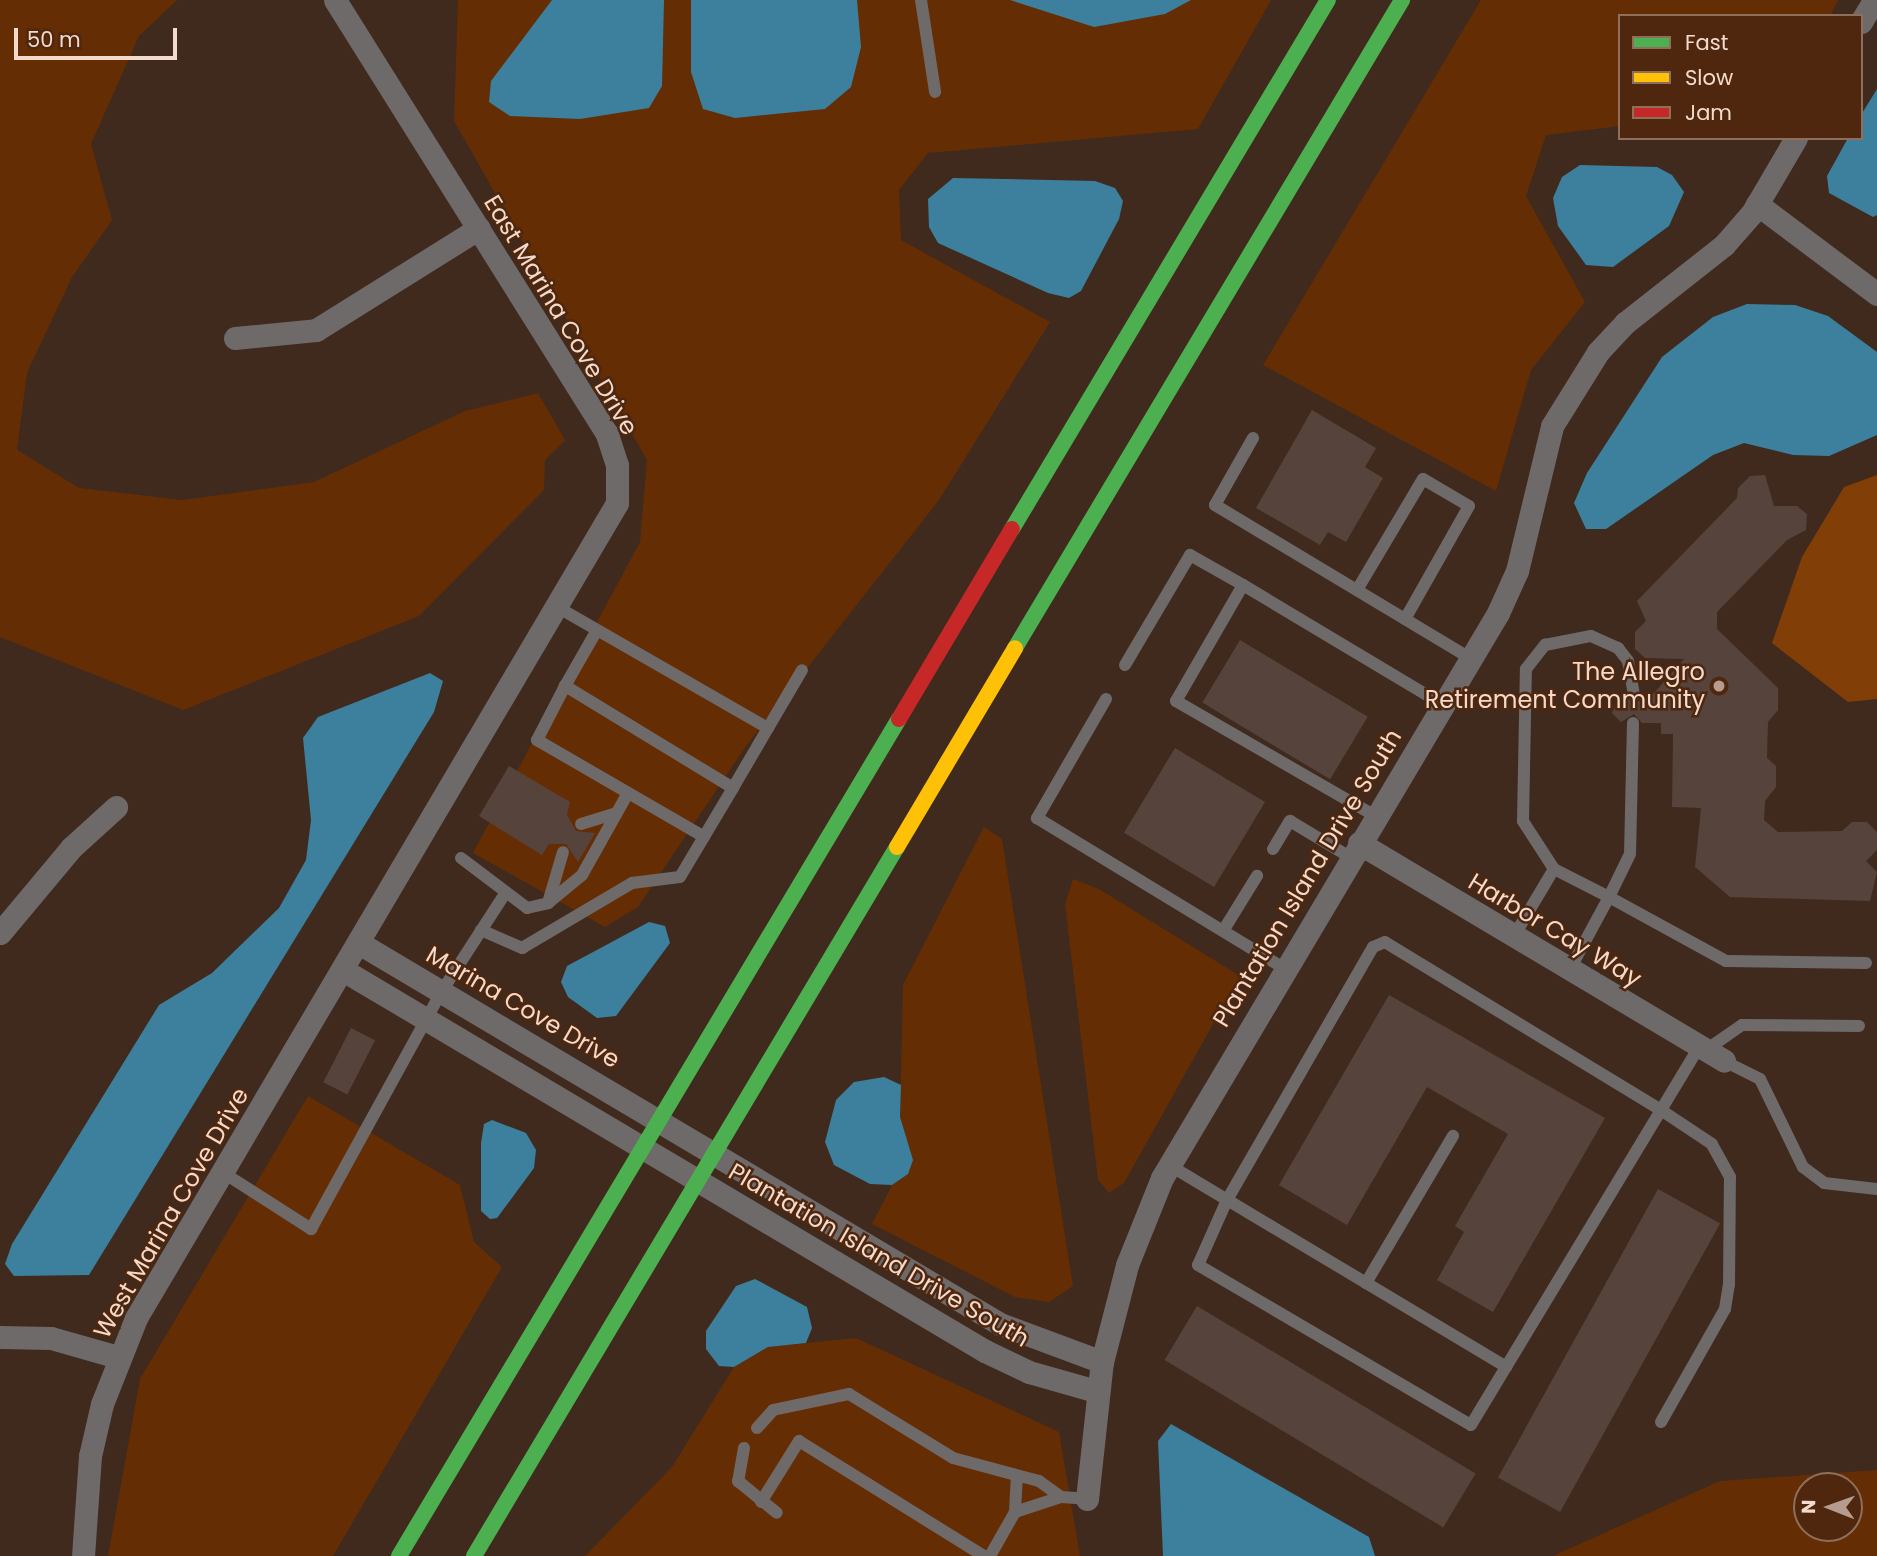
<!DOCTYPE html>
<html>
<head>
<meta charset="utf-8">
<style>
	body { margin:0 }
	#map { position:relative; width:1877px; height:1556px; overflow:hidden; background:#3f2a1d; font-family:Poppins,sans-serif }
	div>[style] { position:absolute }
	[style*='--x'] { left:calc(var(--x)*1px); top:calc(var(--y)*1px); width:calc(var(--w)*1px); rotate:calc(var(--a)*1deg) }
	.green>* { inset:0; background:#652d04 }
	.forest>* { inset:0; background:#823e07 }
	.water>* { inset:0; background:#3d809d }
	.building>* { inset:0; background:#56443c; transform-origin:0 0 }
	.lane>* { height:12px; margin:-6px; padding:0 6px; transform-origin:6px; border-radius:6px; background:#6f6a6a }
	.street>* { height:23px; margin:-11.5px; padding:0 11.5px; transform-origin:11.5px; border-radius:11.5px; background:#6f6a6a }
	.fast>* { height:16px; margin:-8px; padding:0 8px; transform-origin:8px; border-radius:8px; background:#4caf50 }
	.slow>* { height:16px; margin:-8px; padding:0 8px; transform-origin:8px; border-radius:8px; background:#ffc107 }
	.jam>* { height:16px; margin:-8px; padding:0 8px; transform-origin:8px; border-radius:8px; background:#c62828 }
	.dots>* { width:19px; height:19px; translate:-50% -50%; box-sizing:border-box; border:4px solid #4e270e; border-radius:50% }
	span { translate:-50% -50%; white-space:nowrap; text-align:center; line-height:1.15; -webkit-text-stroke:5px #4e270e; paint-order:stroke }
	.street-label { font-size:24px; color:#f4dacc }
	.poi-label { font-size:24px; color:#f4dacc }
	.right { translate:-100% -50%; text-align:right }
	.legend { position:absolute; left:1618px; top:14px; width:245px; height:126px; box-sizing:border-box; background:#4e270e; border:2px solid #906f5a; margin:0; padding:9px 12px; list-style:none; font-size:21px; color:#f4dacc }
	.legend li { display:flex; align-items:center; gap:14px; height:35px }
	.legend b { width:35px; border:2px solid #906f5a }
	.north { position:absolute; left:1793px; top:1472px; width:70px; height:70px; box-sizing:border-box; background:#4e270e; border:2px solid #906f5a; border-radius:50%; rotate:271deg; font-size:19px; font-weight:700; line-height:28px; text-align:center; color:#f4dacc }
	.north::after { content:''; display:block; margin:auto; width:24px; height:32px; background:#b59c8f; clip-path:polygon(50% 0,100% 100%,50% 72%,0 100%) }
	.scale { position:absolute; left:14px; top:28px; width:163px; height:32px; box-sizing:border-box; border:4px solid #f4dacc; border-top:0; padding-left:9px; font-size:21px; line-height:24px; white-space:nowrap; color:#f4dacc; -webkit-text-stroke:5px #4e270e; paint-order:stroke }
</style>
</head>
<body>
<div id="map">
	<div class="green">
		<div style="clip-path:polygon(0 0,177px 0,139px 36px,91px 144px,112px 220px,72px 277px,27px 373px,17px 450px,79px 488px,182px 500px,314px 482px,465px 411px,538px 393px,565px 440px,545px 460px,544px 490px,419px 616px,183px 710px,0 637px)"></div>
		<div style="clip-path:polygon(458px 0,1271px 0,1198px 129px,928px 153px,899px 190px,901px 240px,1050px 322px,939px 500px,746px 746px,638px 907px,605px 927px,473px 853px,640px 542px,647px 460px,454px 121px)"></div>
		<div style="clip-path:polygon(1481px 0,1838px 0,1830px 16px,1620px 16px,1620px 126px,1546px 135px,1526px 196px,1585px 302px,1531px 370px,1496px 491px,1263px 365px)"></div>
		<div style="clip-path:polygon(984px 827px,1002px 839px,1073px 1286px,1049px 1302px,1015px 1297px,872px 1224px,892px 1185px,908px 1174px,900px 1117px,903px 985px)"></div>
		<div style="clip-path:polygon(1073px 879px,1099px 889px,1240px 976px,1124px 1183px,1109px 1193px,1098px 1180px,1065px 904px)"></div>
		<div style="clip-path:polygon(308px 1096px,460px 1185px,474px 1242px,502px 1267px,333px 1556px,108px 1556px,140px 1379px)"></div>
		<div style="clip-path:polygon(856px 1338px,1059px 1432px,1080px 1556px,585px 1556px,672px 1467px,734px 1367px,768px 1347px)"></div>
		<div style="clip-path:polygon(evenodd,1877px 1470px,1877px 1556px,1553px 1556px,1720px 1481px,1877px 1470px,1807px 1486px,1849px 1486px,1849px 1528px,1807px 1528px,1807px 1486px)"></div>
	</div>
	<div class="forest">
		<div style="clip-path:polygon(1877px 475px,1877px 699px,1848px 702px,1772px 643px,1802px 557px,1844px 487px)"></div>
	</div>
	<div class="water">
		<div style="clip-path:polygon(552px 0,664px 0,662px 86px,649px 108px,580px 119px,510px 116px,489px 102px,491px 81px)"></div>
		<div style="clip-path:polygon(691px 0,857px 0,861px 47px,851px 87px,825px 109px,735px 118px,703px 109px,691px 72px)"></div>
		<div style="clip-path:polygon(1010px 0,1191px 0,1165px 14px,1094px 27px)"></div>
		<div style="clip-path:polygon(1877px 89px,1877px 215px,1873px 217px,1829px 193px,1827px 176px,1848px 138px,1861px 138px,1861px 115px)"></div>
		<div style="clip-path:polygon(1580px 165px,1657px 167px,1672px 175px,1684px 192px,1669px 226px,1613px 267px,1586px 265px,1558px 226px,1553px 198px,1562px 177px)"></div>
		<div style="clip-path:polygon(953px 178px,1095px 181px,1115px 188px,1123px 201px,1119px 219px,1081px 291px,1069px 298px,1048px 293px,938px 243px,929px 227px,928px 199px)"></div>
		<div style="clip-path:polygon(1747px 304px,1795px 305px,1828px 316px,1877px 352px,1877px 435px,1829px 456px,1793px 455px,1744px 443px,1713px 455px,1606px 529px,1586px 529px,1574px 503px,1587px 473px,1662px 357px,1713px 317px)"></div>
		<div style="clip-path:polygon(430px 673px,443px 681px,434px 712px,89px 1275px,14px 1276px,5px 1264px,12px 1244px,159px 1005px,212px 973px,279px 908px,306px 860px,311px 820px,303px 738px,318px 717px)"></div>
		<div style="clip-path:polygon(649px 922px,665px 926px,670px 943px,616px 1016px,597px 1018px,568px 997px,561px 982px,567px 966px)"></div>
		<div style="clip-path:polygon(884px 1077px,901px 1085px,900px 1117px,913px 1160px,908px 1174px,892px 1185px,870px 1184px,834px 1165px,825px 1142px,836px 1100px,854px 1082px)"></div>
		<div style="clip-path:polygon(492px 1120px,526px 1133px,536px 1150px,534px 1168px,497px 1218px,490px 1219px,481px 1211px,481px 1143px,484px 1124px)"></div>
		<div style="clip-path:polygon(755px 1279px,807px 1307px,812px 1328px,806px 1343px,768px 1347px,734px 1367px,719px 1366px,706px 1349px,706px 1331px,736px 1286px)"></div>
		<div style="clip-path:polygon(1171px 1424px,1369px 1537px,1375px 1556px,1163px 1556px,1158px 1441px)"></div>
	</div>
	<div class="building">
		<div style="clip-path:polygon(1312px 410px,1376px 448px,1365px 467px,1383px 478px,1346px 542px,1328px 532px,1320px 545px,1256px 508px)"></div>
		<div style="clip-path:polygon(1765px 475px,1774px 506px,1797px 506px,1807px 514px,1806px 530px,1787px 540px,1717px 612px,1717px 629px,1778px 688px,1778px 710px,1768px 722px,1767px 758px,1776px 766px,1776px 787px,1765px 801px,1764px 820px,1778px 832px,1842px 831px,1852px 822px,1867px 822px,1877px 832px,1877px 850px,1866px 861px,1877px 872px,1870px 901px,1730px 897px,1695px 867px,1701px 808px,1672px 807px,1673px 734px,1661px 734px,1661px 723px,1642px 723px,1634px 714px,1621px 722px,1612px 713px,1621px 695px,1635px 703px,1654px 693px,1684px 659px,1645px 658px,1635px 649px,1635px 632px,1646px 621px,1637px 601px,1737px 498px,1738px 488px,1750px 476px)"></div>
		<div style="left:1240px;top:640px;width:149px;height:73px;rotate:31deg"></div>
		<div style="left:1175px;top:748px;width:105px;height:99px;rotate:31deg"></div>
		<div style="clip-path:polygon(509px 766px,570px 802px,567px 815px,576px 831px,595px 833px,578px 862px,566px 844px,549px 844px,542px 855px,479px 816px)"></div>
		<div style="clip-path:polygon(1389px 995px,1605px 1118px,1493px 1312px,1437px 1280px,1464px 1232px,1455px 1226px,1508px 1134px,1427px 1087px,1347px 1225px,1279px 1185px)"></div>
		<div style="left:351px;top:1028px;width:27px;height:61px;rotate:27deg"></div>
		<div style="left:1658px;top:1189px;width:71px;height:330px;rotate:29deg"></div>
		<div style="left:1197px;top:1306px;width:325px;height:63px;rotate:31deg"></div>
	</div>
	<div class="lane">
		<div style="--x:921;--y:0;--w:93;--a:81.3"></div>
		<div style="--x:1253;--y:438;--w:77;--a:119.6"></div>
		<div style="--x:1215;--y:505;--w:297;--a:31"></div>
		<div style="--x:1243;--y:585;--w:232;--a:30.9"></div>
		<div style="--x:1357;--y:590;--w:129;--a:-59.3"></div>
		<div style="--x:1423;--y:479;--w:53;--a:30.4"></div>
		<div style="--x:1469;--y:506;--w:130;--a:119.5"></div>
		<div style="--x:559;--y:608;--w:241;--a:29.9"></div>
		<div style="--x:768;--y:728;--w:69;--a:120.3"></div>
		<div style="--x:733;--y:788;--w:197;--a:-148.7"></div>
		<div style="--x:565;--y:686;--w:64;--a:-60.3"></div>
		<div style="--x:1125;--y:665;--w:128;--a:-59.4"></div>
		<div style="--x:1190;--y:555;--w:61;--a:29.5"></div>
		<div style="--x:1243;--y:585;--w:134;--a:120"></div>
		<div style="--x:1176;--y:701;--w:230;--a:30"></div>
		<div style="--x:565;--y:686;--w:61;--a:117.4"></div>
		<div style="--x:537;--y:740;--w:193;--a:30.1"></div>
		<div style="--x:1106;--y:699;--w:138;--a:120.1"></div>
		<div style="--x:1037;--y:818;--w:289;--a:31.3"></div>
		<div style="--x:1633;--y:723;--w:131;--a:91.3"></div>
		<div style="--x:1630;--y:854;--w:48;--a:116"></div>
		<div style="--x:1609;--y:897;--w:133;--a:28.7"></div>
		<div style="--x:1726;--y:961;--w:140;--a:0.8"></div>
		<div style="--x:768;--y:728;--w:67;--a:-59.6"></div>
		<div style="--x:581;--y:824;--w:34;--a:-17"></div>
		<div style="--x:1273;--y:849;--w:33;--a:-59"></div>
		<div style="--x:1290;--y:821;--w:70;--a:31"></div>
		<div style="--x:461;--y:858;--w:83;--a:37.1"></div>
		<div style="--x:527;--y:908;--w:22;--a:-13"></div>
		<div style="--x:548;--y:903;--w:44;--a:-39.5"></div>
		<div style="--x:582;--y:875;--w:94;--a:-60.7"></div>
		<div style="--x:1554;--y:869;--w:57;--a:-122.9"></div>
		<div style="--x:1523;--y:821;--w:152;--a:-88.9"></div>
		<div style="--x:1526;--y:669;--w:31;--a:-52"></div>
		<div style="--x:1545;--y:645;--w:47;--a:-11.1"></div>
		<div style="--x:1591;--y:636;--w:30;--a:24"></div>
		<div style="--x:1618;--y:648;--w:16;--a:52"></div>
		<div style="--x:1628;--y:661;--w:34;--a:80"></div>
		<div style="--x:548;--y:903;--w:53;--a:-73.6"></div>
		<div style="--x:481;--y:930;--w:45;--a:23.7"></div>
		<div style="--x:522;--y:948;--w:128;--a:-30.6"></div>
		<div style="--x:632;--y:883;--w:48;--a:-7.1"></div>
		<div style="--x:680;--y:877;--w:104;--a:-59.2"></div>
		<div style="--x:1223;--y:931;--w:65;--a:-58.3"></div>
		<div style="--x:1514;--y:936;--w:78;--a:-59.2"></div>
		<div style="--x:1554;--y:869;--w:62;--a:27"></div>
		<div style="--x:1609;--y:897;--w:82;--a:118.4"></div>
		<div style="--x:1706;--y:1050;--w:44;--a:-34.8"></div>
		<div style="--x:1742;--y:1025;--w:117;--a:0.5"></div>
		<div style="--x:1724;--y:1061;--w:40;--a:26.6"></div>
		<div style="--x:1760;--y:1079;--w:98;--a:64"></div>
		<div style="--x:1803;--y:1167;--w:26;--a:37"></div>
		<div style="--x:1824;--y:1183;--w:53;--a:6.5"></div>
		<div style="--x:1169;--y:1165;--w:393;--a:30.9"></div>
		<div style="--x:222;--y:1172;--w:106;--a:32.6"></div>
		<div style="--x:311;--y:1229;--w:272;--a:-61.2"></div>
		<div style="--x:442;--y:991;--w:114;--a:-57.1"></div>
		<div style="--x:1366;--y:1283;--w:171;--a:-59.4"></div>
		<div style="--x:1661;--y:1422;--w:130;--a:-60.5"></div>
		<div style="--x:1725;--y:1309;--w:24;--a:-81"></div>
		<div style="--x:1729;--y:1285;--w:108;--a:-89.5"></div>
		<div style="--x:1730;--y:1177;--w:38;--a:-119"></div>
		<div style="--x:1712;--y:1144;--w:61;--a:-146.3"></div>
		<div style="--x:1661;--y:1110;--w:323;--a:-148.7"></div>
		<div style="--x:1385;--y:942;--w:13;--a:157"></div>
		<div style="--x:1373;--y:947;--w:292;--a:120"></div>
		<div style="--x:1227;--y:1200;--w:71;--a:114"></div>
		<div style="--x:1198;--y:1265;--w:316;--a:30.4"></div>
		<div style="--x:1471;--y:1425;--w:68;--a:-58.9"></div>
		<div style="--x:1506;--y:1367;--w:300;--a:-58.9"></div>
		<div style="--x:1661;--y:1110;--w:74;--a:-58.9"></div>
		<div style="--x:757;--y:1428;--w:24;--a:-48"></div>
		<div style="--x:773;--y:1410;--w:78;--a:-11.9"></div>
		<div style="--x:849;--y:1394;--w:122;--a:31.6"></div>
		<div style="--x:953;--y:1458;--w:89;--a:15"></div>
		<div style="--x:1039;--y:1481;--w:27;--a:36"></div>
		<div style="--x:744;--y:1448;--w:34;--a:100"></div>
		<div style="--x:738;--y:1481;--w:50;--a:39.4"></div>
		<div style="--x:761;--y:1502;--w:72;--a:-58.1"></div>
		<div style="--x:799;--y:1441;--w:218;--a:31.9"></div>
		<div style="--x:1015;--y:1512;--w:48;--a:-18.1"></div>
		<div style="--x:1061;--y:1497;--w:26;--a:4"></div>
		<div style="--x:990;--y:1556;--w:51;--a:-60.4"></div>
		<div style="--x:1015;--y:1512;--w:36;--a:-87"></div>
	</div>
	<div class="street">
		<div style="--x:1861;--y:22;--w:26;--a:-59"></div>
		<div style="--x:1757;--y:204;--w:150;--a:36.9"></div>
		<div style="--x:235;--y:338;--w:81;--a:-5.6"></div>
		<div style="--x:316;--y:330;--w:192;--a:-32"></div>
		<div style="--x:1359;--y:843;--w:425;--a:30.8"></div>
		<div style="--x:0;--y:933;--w:111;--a:-50.1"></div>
		<div style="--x:71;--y:848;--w:61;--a:-42.3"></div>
		<div style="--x:359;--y:943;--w:746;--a:30.73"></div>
		<div style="--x:1000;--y:1324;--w:109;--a:20.4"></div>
		<div style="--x:343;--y:970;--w:747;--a:30.69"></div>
		<div style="--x:985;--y:1351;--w:49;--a:25.5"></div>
		<div style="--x:1029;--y:1372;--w:70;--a:15.8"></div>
		<div style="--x:0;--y:1337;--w:51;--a:1.1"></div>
		<div style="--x:51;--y:1338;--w:70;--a:15.8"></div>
		<div style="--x:1087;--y:1499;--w:138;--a:-83.8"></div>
		<div style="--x:1102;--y:1362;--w:100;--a:-75.5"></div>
		<div style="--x:1127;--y:1265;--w:94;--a:-68.1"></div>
		<div style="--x:1162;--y:1178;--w:657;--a:-59.26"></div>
		<div style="--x:1498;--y:613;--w:46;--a:-65.7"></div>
		<div style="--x:1517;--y:571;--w:149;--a:-76.4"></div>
		<div style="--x:1552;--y:426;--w:87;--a:-58.1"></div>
		<div style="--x:1598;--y:352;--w:40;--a:-47"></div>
		<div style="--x:1625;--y:323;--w:126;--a:-38.2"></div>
		<div style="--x:1724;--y:245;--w:43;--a:-48.8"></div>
		<div style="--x:1752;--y:213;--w:87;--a:-59.6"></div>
		<div style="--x:83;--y:1556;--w:100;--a:-86"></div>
		<div style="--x:90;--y:1456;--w:53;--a:-77"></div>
		<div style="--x:102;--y:1404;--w:92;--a:-68.4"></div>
		<div style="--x:136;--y:1318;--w:946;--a:-59.45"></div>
		<div style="--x:617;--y:503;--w:38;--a:-90"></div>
		<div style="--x:617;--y:465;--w:33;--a:-108"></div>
		<div style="--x:607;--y:434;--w:512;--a:-122.08"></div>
	</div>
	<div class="fast">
		<div style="--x:1012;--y:529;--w:616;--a:-59.15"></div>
		<div style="--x:1015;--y:648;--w:755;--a:-59.15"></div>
		<div style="--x:399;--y:1556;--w:975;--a:-59.15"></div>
		<div style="--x:474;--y:1556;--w:826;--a:-59.18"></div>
	</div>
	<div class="slow">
		<div style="--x:897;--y:847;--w:231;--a:-59.3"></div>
	</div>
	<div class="jam">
		<div style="--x:899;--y:719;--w:221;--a:-59.3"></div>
	</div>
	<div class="dots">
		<div style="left:1719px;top:686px;background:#b59c8f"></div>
	</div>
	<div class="street-label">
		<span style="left:561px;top:315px;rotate:59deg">East Marina Cove Drive</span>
		<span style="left:1307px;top:878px;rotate:-59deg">Plantation Island Drive South</span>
		<span style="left:1555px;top:930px;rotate:31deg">Harbor Cay Way</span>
		<span style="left:523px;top:1007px;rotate:30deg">Marina Cove Drive</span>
		<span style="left:171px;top:1213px;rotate:-60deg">West Marina Cove Drive</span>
		<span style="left:879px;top:1255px;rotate:30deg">Plantation Island Drive South</span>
	</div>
	<div class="poi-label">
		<span class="right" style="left:1705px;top:686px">The Allegro<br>Retirement Community</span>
	</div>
	<ul class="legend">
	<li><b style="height:9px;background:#4caf50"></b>Fast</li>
	<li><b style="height:9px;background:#ffc107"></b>Slow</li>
	<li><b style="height:9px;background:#c62828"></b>Jam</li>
	</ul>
	<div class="north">N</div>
	<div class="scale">50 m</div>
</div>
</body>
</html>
